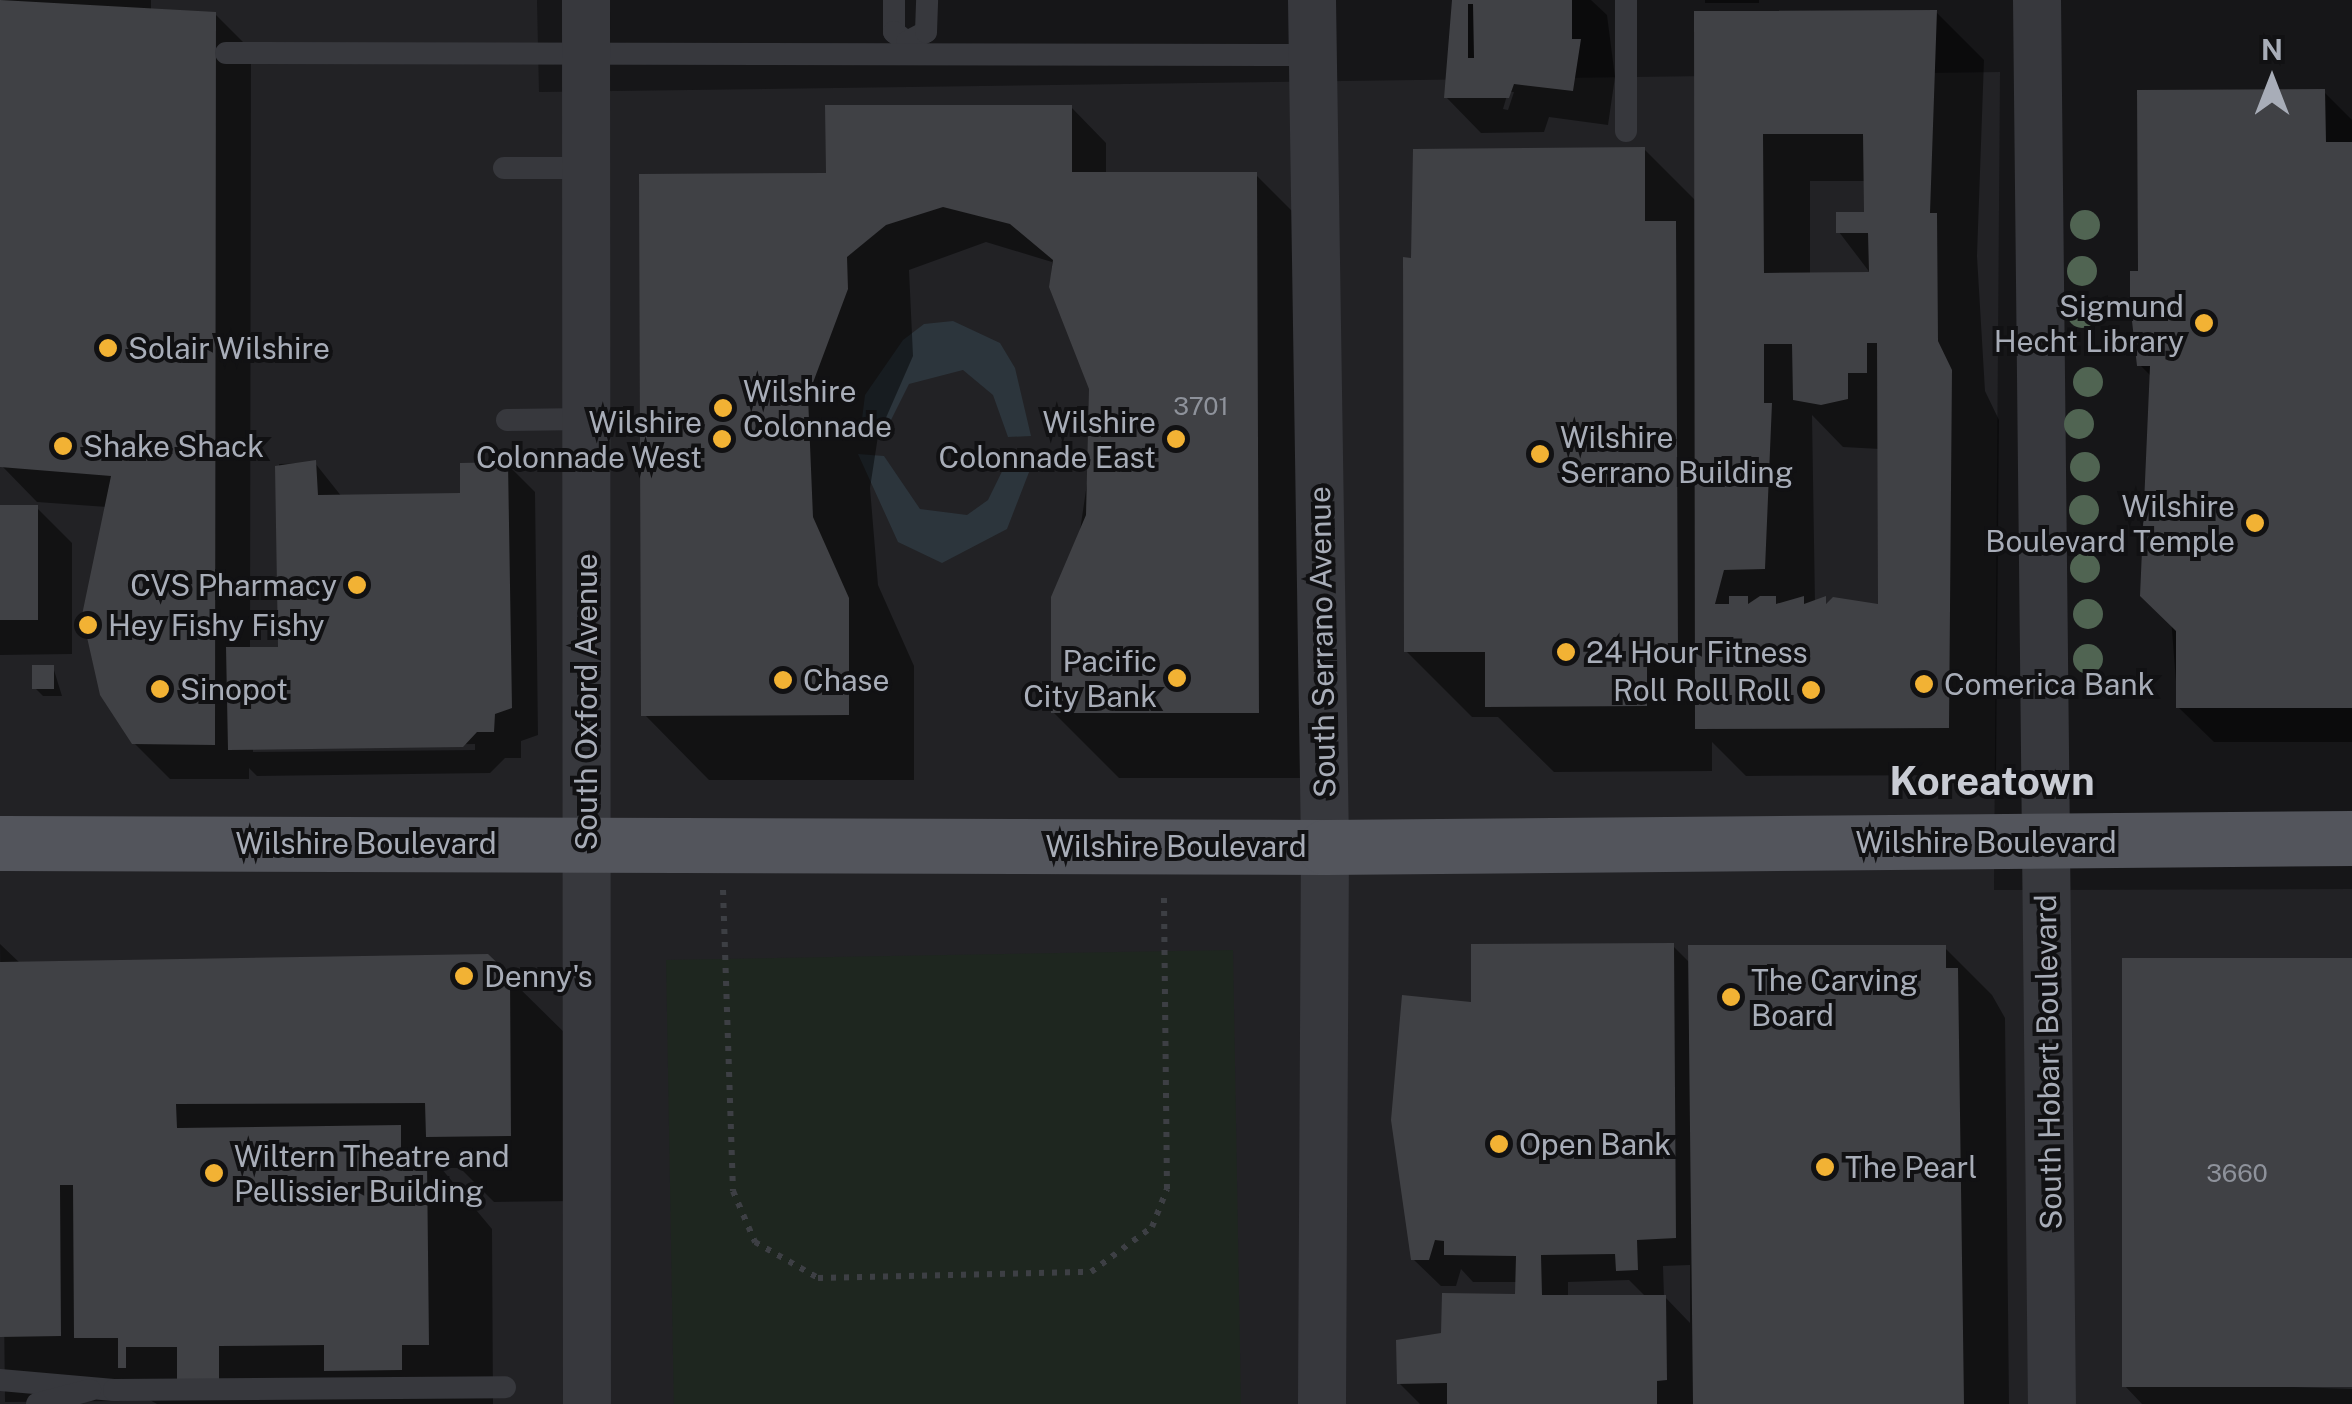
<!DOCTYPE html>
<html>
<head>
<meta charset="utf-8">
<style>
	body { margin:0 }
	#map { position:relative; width:2352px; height:1404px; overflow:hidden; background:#161618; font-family:"Public Sans",sans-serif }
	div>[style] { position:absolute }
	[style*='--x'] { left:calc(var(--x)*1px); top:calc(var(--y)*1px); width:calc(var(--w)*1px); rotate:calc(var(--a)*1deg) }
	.built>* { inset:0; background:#222225 }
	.green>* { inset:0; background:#1e261f; transform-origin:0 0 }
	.water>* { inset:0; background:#2c353c }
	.shadow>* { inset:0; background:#0007; transform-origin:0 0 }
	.building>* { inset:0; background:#404145; transform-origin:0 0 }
	.path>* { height:6px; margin-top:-3px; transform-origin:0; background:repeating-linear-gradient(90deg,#3d3f44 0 5px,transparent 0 13px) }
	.lane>* { height:22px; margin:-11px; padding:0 11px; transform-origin:11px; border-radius:11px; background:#37383d }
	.street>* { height:48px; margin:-24px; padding:0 24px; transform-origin:24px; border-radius:24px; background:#37383d }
	.primary>* { height:55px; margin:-27.5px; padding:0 27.5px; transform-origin:27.5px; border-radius:27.5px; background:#53555c }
	.trees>* { width:30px; height:30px; margin:-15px; border-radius:50%; background:#506452 }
	.dots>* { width:28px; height:28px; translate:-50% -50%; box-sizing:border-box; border:5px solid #111113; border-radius:50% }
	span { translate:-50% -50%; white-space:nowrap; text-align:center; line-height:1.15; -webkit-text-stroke:8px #111113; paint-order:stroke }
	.number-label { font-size:25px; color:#8e929b }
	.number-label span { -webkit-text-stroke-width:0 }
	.poi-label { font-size:30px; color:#a8adb8 }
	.right { translate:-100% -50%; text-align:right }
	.left { translate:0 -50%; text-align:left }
	.street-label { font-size:30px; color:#a8adb8 }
	.district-label { font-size:40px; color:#c9ccd4; font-weight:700 }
	.north { position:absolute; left:2222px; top:30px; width:100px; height:100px; -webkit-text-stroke:8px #111113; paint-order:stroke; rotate:0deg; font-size:28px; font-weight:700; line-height:40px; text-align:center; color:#a8adb8 }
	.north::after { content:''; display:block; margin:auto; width:35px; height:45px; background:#a8adb8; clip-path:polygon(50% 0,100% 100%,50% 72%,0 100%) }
</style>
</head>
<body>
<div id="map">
	<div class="built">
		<div style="clip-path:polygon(0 0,537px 0,539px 92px,2000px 72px,1994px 890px,2352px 889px,2352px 1404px,0 1404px)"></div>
	</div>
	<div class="green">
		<div style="left:1233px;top:950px;width:454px;height:567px;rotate:89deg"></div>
	</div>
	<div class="water">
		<div style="clip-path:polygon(953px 321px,1000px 343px,1015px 368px,1031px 436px,1008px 437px,993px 395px,963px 370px,909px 384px,884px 434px,861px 427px,865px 395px,903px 340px,924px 324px)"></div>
		<div style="clip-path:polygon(1012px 451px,1027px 451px,1031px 467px,1007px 529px,942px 563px,898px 542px,858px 454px,884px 456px,920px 509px,967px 515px,988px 500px)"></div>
	</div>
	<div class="shadow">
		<div style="clip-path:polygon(evenodd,0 0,151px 0,151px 14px,215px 14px,251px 50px,250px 650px,280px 649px,279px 464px,315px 463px,342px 497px,463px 495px,507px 464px,535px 492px,538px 735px,521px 741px,521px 758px,505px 758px,490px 773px,257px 776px,249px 768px,249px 779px,170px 779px,134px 743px,107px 507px,37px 502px,2px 466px,0 0,475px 744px,475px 750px,253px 752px,253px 747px,475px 744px)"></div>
		<div style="clip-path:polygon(evenodd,1454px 0,1591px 0,1607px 15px,1615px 77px,1608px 125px,1549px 117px,1544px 132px,1481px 133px,1446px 97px,1454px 0,1508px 92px,1514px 92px,1508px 110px,1503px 109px,1508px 92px)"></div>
		<div style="left:1705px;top:0;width:54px;height:3px"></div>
		<div style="clip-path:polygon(evenodd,1936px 12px,1984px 60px,1977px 256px,1985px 391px,1999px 420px,1996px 775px,1746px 776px,1712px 742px,1712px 771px,1554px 772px,1498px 717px,1472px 717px,1406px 651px,1414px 261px,1644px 149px,1697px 202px,1696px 13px,1936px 12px,1810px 181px,1866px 181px,1866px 215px,1839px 232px,1871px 274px,1810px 275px,1810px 181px,1936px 12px,1812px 415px,1843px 447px,1880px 449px,1880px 607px,1815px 603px,1812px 415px)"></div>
		<div style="clip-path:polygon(2324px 92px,2352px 120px,2352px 742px,2214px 742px,2178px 707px,2152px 377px,2140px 365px,2140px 273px)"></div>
		<div style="clip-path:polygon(1071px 107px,1106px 143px,1106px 175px,1256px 175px,1322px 241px,1324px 778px,1119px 778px,1053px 712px,1096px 423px,1086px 363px,1051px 287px,1052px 262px,986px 242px,909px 270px,913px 356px,878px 436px,870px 488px,878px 585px,914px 666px,914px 780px,709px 780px,644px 714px,828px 175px)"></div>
		<div style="clip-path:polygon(0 508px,37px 508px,72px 543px,72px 654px,0 655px)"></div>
		<div style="clip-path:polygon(53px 667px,62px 696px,43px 696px,35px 688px)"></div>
		<div style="clip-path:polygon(0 944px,21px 964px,508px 977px,575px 1043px,575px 1201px,494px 1202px,460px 1168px,441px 1168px,492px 1229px,493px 1404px,157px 1404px,125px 1386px,126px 1401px,5px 1402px)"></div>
		<div style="clip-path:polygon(evenodd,1672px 945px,1690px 963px,1944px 947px,1992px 995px,2005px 1018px,2009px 1404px,1420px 1404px,1399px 1383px,1444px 1335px,1517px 1297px,1518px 1282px,1473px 1282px,1461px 1269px,1456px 1286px,1441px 1286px,1413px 1259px,1474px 1005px,1672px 945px,1690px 1265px,1690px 1323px,1664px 1296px,1663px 1266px,1690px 1265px,1672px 945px,1629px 1280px,1646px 1297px,1568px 1298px,1568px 1282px,1629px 1280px)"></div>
		<div style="clip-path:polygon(2352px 961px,2352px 1384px,2228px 1385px,2352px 1389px,2352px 1404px,2142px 1404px,2125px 1386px)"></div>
	</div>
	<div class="building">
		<div style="clip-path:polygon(0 0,216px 12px,215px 745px,132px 744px,100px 695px,82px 615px,111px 476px,0 467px)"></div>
		<div style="clip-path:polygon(evenodd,1452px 0,1572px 0,1572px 39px,1581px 39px,1573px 91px,1514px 84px,1509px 98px,1444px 98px,1452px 0,1468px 4px,1473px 4px,1474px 58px,1468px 58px,1468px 4px)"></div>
		<div style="clip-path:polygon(evenodd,1937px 10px,1930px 213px,1937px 213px,1938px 341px,1952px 370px,1949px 728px,1695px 729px,1694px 11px,1937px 10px,1763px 134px,1863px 134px,1864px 212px,1836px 212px,1836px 233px,1868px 233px,1869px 272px,1764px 273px,1763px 134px,1937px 10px,1867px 343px,1877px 343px,1878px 604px,1833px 597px,1826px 604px,1826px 596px,1804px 604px,1804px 596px,1776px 604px,1776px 596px,1760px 596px,1748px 604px,1748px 596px,1729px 596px,1729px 604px,1715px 604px,1724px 570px,1765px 569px,1772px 403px,1764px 403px,1764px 344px,1792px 344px,1793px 400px,1821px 405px,1848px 399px,1848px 373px,1867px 373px,1867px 343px)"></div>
		<div style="clip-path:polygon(2325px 89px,2326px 142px,2352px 142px,2352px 708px,2176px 708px,2176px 631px,2140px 596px,2150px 366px,2137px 366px,2130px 303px,2130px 271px,2138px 271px,2137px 90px)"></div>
		<div style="clip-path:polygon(825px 105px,1072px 105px,1072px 172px,1257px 172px,1259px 713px,1051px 713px,1051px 597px,1086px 515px,1089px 389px,1049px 287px,1053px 260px,1010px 224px,943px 207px,886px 225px,847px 257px,848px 289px,808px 396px,813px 517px,849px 598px,849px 715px,641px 716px,639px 174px,826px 173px)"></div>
		<div style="clip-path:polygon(1645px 147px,1645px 221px,1676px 221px,1678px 651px,1647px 651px,1647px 706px,1485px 707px,1485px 652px,1404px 652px,1403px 257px,1411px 258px,1413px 149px)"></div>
		<div style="clip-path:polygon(316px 460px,318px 495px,460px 493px,460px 463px,508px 462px,512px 708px,495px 714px,494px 732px,477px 732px,463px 747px,228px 750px,226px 647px,278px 647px,275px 466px)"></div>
		<div style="left:38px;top:505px;width:115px;height:38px;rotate:90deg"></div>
		<div style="left:32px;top:665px;width:22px;height:24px"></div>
		<div style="clip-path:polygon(1674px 943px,1676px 1238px,1637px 1240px,1638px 1270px,1616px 1271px,1615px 1254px,1541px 1255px,1542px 1295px,1666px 1295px,1667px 1380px,1657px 1381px,1657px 1404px,1447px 1404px,1447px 1383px,1397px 1384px,1396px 1340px,1441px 1333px,1442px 1293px,1515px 1294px,1516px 1256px,1444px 1255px,1444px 1241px,1435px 1240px,1429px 1260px,1411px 1260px,1391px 1120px,1402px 995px,1471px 1002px,1471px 944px)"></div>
		<div style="clip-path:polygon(1688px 945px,1946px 945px,1946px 968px,1958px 968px,1964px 1404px,1693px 1404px)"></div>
		<div style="clip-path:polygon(488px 954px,510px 975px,511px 1136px,426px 1137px,425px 1103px,176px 1104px,177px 1128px,401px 1125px,401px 1161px,427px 1160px,429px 1345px,402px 1345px,402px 1370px,324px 1371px,324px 1345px,219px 1346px,219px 1379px,177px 1380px,177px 1347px,126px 1347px,126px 1368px,118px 1368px,118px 1338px,74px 1338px,73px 1185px,60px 1185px,61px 1336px,0 1337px,0 962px)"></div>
		<div style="left:2352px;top:958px;width:429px;height:230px;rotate:90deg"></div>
	</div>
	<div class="path">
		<div style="--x:723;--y:890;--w:301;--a:88.1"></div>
		<div style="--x:733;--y:1191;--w:56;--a:66.7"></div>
		<div style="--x:755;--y:1242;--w:73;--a:29.7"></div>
		<div style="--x:818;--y:1278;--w:273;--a:-1.3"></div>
		<div style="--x:1091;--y:1272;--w:76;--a:-36.4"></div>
		<div style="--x:1152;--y:1227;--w:41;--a:-68.5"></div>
		<div style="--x:1167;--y:1189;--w:297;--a:-90.6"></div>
	</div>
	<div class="lane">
		<div style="--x:894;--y:0;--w:32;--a:90"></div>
		<div style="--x:894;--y:32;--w:16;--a:38"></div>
		<div style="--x:1626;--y:0;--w:131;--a:90"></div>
		<div style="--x:907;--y:42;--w:21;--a:-28"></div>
		<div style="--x:926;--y:32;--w:32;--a:-88"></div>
		<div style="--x:226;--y:53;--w:1087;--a:0.11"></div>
		<div style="--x:504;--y:168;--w:83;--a:0"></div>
		<div style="--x:507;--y:420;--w:80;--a:-0.7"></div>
		<div style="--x:0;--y:1380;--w:114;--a:5"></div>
		<div style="--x:114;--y:1390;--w:391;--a:-0.4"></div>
		<div style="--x:37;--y:1404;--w:55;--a:-14.8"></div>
	</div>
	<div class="street">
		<div style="--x:586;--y:0;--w:1404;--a:89.96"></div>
		<div style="--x:1312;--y:0;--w:847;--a:89.12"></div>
		<div style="--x:1325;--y:847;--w:557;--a:90.31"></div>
		<div style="--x:2037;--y:0;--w:1404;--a:89.39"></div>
	</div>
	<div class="primary">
		<div style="--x:0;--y:843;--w:1325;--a:0.17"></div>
		<div style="--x:1325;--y:847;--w:1027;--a:-0.5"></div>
	</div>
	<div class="trees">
		<div style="left:2085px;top:225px"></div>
		<div style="left:2082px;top:271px"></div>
		<div style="left:2082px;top:313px"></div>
		<div style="left:2088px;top:382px"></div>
		<div style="left:2079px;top:424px"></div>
		<div style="left:2085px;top:467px"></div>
		<div style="left:2084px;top:510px"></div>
		<div style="left:2085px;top:568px"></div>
		<div style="left:2088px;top:614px"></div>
		<div style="left:2088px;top:659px"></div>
	</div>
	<div class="dots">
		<div style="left:2204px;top:323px;background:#f2b234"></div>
		<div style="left:108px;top:348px;background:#f2b234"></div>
		<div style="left:723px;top:408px;background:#f2b234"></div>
		<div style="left:722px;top:439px;background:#f2b234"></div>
		<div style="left:1176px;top:439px;background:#f2b234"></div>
		<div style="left:63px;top:446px;background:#f2b234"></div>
		<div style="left:1540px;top:454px;background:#f2b234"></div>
		<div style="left:2255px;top:523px;background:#f2b234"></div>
		<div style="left:357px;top:585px;background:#f2b234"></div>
		<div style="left:88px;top:625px;background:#f2b234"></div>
		<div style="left:1566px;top:652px;background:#f2b234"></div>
		<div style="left:1177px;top:678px;background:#f2b234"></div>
		<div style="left:783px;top:680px;background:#f2b234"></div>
		<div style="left:1924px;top:684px;background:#f2b234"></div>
		<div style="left:160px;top:689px;background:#f2b234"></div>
		<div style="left:1811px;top:690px;background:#f2b234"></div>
		<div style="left:464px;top:976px;background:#f2b234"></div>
		<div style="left:1731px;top:997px;background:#f2b234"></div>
		<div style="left:1499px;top:1144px;background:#f2b234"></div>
		<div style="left:1825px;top:1167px;background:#f2b234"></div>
		<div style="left:214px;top:1173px;background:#f2b234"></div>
	</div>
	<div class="number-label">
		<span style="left:1201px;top:406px">3701</span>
		<span style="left:2237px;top:1173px">3660</span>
	</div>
	<div class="poi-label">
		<span class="right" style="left:2184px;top:323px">Sigmund<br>Hecht Library</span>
		<span class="left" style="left:128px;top:348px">Solair Wilshire</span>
		<span class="left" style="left:743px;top:408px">Wilshire<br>Colonnade</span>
		<span class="right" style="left:702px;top:439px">Wilshire<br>Colonnade West</span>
		<span class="right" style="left:1156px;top:439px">Wilshire<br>Colonnade East</span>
		<span class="left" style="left:1560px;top:454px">Wilshire<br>Serrano Building</span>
		<span class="left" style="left:83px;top:446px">Shake Shack</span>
		<span class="right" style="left:2235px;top:523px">Wilshire<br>Boulevard Temple</span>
		<span class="right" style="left:337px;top:585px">CVS Pharmacy</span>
		<span class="left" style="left:108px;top:625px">Hey Fishy Fishy</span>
		<span class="left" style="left:1586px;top:652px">24 Hour Fitness</span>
		<span class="right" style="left:1157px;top:678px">Pacific<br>City Bank</span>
		<span class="left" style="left:803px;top:680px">Chase</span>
		<span class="left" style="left:1944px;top:684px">Comerica Bank</span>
		<span class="left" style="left:180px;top:689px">Sinopot</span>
		<span class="right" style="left:1791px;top:690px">Roll Roll Roll</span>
		<span class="left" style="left:484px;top:976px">Denny's</span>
		<span class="left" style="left:1751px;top:997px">The Carving<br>Board</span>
		<span class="left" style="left:1519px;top:1144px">Open Bank</span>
		<span class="left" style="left:234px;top:1173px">Wiltern Theatre and<br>Pellissier Building</span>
		<span class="left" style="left:1845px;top:1167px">The Pearl</span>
	</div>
	<div class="street-label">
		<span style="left:1322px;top:642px;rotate:-91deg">South Serrano Avenue</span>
		<span style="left:586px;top:702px;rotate:-90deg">South Oxford Avenue</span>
		<span style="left:1986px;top:842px">Wilshire Boulevard</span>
		<span style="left:366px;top:843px">Wilshire Boulevard</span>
		<span style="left:1176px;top:846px">Wilshire Boulevard</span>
		<span style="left:2048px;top:1062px;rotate:-91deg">South Hobart Boulevard</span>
	</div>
	<div class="district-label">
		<span style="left:1992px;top:781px">Koreatown</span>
	</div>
	<div class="north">N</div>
</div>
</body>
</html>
